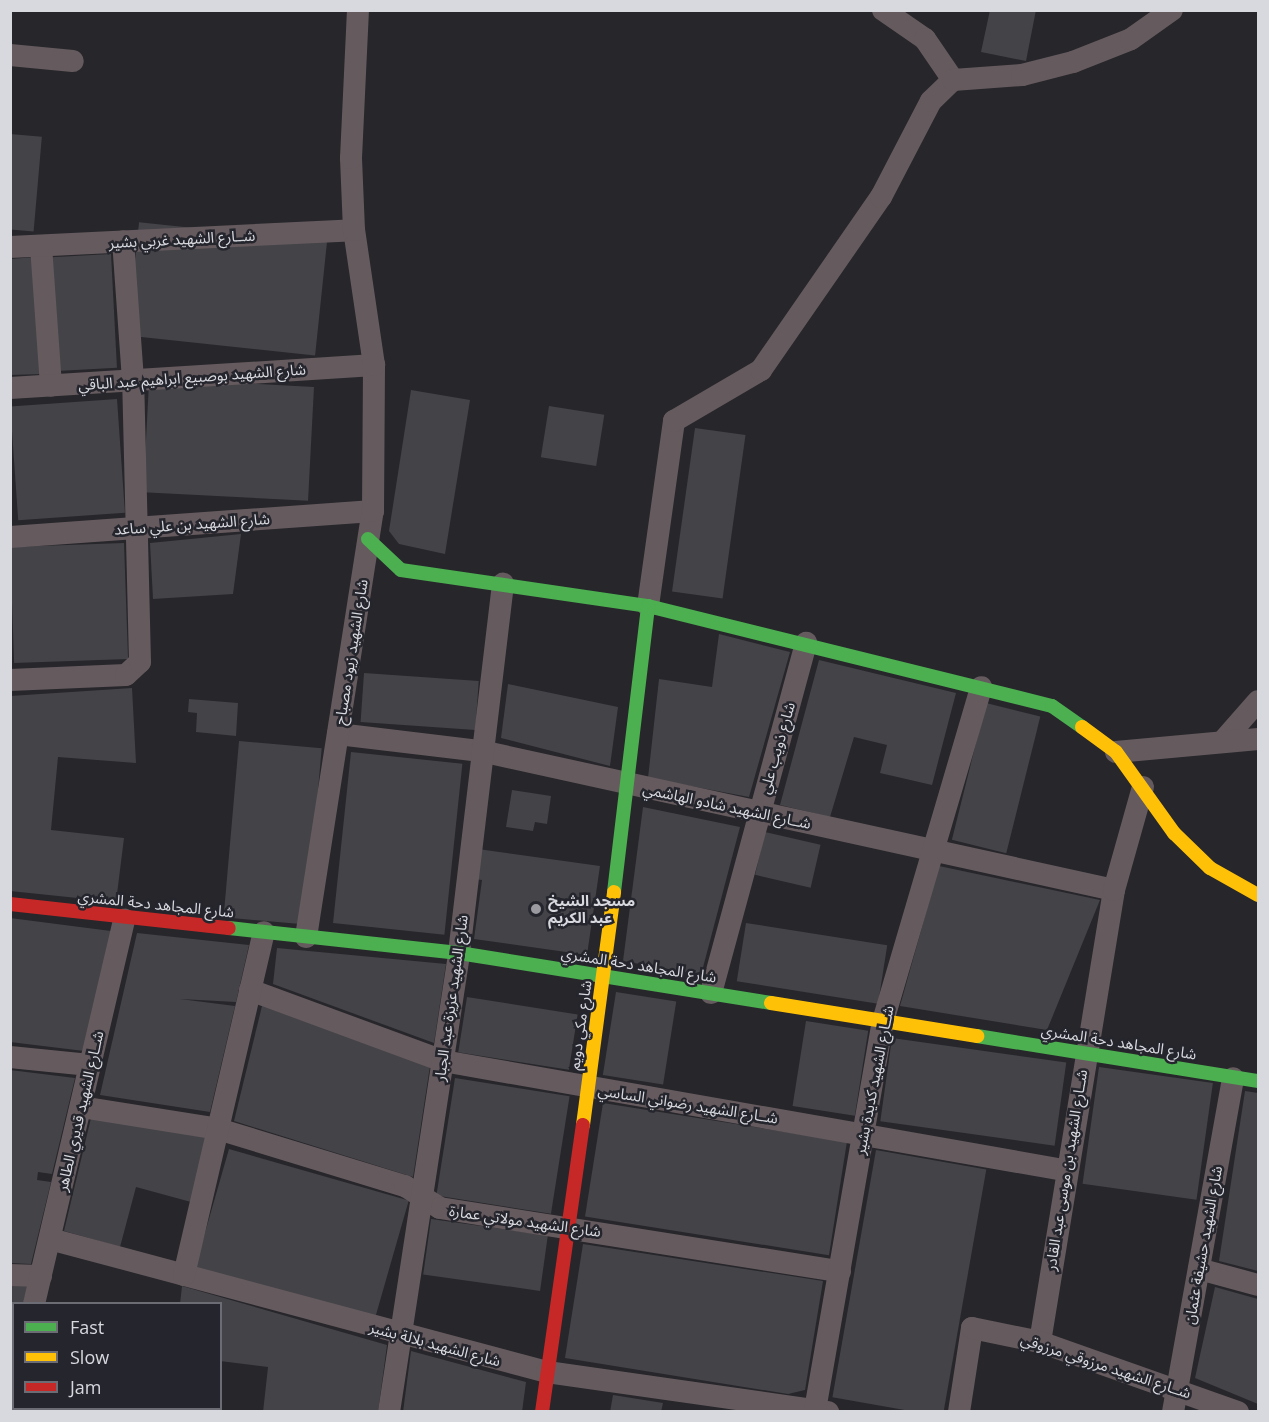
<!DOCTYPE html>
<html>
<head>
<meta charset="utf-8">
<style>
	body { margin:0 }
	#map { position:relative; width:1269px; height:1422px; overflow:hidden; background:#26262b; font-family:"Open Sans","Noto Sans Arabic",sans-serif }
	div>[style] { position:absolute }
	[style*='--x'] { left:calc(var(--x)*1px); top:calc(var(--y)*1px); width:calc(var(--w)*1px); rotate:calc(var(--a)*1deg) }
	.building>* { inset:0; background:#434348; transform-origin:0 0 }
	.street>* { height:22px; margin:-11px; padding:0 11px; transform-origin:11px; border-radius:11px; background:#655a5d }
	.fast>* { height:14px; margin:-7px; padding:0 7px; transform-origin:7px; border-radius:7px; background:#4caf50 }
	.slow>* { height:14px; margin:-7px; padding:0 7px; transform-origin:7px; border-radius:7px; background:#ffc107 }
	.jam>* { height:14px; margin:-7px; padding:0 7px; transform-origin:7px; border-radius:7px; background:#c62828 }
	.dots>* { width:16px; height:16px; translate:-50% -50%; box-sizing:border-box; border:3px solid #24252d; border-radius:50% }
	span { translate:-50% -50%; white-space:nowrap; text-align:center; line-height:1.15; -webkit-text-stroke:5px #24252d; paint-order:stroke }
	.street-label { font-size:15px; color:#d8d9df }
	.poi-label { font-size:15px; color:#d8d9df; font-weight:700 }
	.left { translate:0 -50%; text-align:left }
	.frame { position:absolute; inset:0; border:12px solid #d8d9df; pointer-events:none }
	.legend { position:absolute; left:12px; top:1302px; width:210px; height:108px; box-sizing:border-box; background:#24252d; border:2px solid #6c6d74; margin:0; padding:8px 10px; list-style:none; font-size:18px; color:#d8d9df }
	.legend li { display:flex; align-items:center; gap:12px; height:30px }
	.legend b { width:30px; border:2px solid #6c6d74 }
</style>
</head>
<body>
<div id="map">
	<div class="building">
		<div style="clip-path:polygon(990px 10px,1036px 10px,1026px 61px,981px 52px)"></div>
		<div style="left:10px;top:134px;width:32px;height:95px;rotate:5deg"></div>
		<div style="left:327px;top:242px;width:114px;height:189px;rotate:96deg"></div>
		<div style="left:111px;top:254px;width:114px;height:60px;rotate:87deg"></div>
		<div style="clip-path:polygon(36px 257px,42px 374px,10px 375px,10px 259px)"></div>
		<div style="left:314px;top:387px;width:114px;height:165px;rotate:93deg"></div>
		<div style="clip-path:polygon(411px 390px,470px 400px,445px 554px,399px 544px,389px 531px)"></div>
		<div style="left:117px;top:399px;width:114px;height:107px;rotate:86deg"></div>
		<div style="left:549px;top:406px;width:56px;height:52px;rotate:9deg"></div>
		<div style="left:695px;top:428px;width:51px;height:165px;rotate:8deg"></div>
		<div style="clip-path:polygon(241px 534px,233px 594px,153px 599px,150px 543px)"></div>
		<div style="left:124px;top:543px;width:116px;height:114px;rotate:88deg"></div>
		<div style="clip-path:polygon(719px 634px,790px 652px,749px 797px,648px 778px,659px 679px,712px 687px)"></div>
		<div style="clip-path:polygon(819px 660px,956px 693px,932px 785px,880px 773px,887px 745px,854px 737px,830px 817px,780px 805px)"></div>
		<div style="left:364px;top:673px;width:115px;height:49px;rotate:4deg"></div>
		<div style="clip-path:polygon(508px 684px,618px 707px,610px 766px,501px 738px)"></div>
		<div style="clip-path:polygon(132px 688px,136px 763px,58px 757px,51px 830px,124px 838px,116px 902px,10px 891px,10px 696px)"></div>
		<div style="clip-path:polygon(189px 699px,238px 703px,236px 736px,196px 732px,197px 713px,188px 712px)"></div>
		<div style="left:986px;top:703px;width:56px;height:141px;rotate:14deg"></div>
		<div style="left:239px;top:741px;width:83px;height:177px;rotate:5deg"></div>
		<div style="left:351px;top:752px;width:112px;height:172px;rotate:6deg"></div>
		<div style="clip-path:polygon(512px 790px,551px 796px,547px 824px,535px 822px,533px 831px,506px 827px)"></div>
		<div style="clip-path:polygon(643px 807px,740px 827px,701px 975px,623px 961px)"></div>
		<div style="left:765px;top:832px;width:57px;height:44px;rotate:13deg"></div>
		<div style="clip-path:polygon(478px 849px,600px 866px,587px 955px,474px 939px,482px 880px,474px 879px)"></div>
		<div style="clip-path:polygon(939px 866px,1100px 900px,1047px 1030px,900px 1006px)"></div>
		<div style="clip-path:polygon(10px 918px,111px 931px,84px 1051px,10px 1042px)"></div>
		<div style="left:746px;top:923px;width:143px;height:59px;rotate:9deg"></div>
		<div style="clip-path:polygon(137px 933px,249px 945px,236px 1002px,180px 999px,235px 1006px,210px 1112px,100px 1095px)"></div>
		<div style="clip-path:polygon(277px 948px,446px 964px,434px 1043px,273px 984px)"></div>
		<div style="left:616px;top:992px;width:61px;height:84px;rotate:9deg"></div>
		<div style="left:467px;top:997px;width:112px;height:56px;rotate:9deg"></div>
		<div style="clip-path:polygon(262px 1006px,430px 1066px,413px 1177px,234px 1121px)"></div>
		<div style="left:806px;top:1021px;width:63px;height:86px;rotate:9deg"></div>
		<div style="left:892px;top:1038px;width:176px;height:84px;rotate:8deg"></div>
		<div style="left:1099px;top:1067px;width:115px;height:118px;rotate:8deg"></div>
		<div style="clip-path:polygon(10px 1070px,75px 1078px,52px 1174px,38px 1172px,37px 1180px,51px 1182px,31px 1264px,10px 1263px)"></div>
		<div style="left:455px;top:1078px;width:116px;height:119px;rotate:9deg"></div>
		<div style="clip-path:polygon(1245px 1091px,1258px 1093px,1258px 1271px,1219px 1261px)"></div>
		<div style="left:603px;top:1103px;width:247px;height:115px;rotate:9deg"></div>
		<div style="clip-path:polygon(91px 1118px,206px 1137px,191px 1202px,136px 1187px,120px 1247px,64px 1231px)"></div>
		<div style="left:229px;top:1149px;width:187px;height:123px;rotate:16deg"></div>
		<div style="left:876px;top:1150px;width:112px;height:251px;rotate:10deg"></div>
		<div style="left:431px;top:1219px;width:118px;height:56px;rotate:8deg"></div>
		<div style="clip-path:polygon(583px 1244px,823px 1281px,805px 1390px,788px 1394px,565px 1358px)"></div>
		<div style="clip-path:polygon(10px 1286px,28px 1286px,24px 1304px,14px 1304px,11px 1362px)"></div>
		<div style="clip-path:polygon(182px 1286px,387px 1345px,378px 1412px,263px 1412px,268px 1367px,220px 1361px,220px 1304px,180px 1304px)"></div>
		<div style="clip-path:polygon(1215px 1287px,1258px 1299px,1258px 1404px,1195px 1378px)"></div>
		<div style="clip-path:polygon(411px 1351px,526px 1382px,522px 1412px,403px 1412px)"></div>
		<div style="clip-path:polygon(613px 1395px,663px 1403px,661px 1412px,610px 1412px)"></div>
	</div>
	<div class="street">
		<div style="--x:883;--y:10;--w:51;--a:34.6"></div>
		<div style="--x:925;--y:39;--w:50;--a:55.7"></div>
		<div style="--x:10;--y:55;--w:63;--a:5.4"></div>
		<div style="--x:41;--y:246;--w:140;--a:85.9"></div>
		<div style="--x:10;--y:247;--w:344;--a:-2.8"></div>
		<div style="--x:10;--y:388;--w:365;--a:-3.6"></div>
		<div style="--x:10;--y:537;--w:364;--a:-4.1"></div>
		<div style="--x:648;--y:606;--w:187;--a:-82"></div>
		<div style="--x:674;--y:421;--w:101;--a:-30.4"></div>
		<div style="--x:761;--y:370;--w:211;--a:-55.3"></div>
		<div style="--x:881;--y:197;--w:108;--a:-62.5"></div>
		<div style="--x:931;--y:101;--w:30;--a:-44"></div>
		<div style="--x:953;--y:80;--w:69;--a:-4.1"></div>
		<div style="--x:1022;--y:75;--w:53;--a:-14.3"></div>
		<div style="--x:1073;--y:62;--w:62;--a:-21.6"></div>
		<div style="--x:1131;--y:39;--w:50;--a:-35.3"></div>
		<div style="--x:10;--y:680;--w:116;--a:-2.5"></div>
		<div style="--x:126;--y:675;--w:19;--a:-43"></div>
		<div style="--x:140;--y:662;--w:282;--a:-91.4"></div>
		<div style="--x:133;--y:380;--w:139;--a:-94.1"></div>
		<div style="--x:338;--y:734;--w:144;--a:6.8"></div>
		<div style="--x:481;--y:751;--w:648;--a:12.38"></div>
		<div style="--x:1223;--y:741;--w:53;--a:-48.8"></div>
		<div style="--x:1116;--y:752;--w:143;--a:-5.2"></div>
		<div style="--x:306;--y:937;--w:431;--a:-81.1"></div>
		<div style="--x:373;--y:511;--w:146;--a:-89.6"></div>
		<div style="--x:374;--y:365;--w:136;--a:-98.4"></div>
		<div style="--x:354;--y:230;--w:72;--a:-92.4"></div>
		<div style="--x:351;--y:158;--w:148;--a:-87.3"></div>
		<div style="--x:250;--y:990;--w:206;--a:20.2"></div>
		<div style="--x:443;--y:1061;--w:630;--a:9.96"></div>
		<div style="--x:711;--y:993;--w:363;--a:-74.8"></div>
		<div style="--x:10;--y:1057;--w:80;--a:5.7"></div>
		<div style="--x:81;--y:1107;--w:139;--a:9.1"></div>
		<div style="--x:218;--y:1129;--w:195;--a:17"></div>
		<div style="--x:405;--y:1186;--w:41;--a:32.2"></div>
		<div style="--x:440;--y:1208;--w:405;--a:9"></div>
		<div style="--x:50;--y:1239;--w:514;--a:14.98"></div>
		<div style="--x:547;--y:1372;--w:284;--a:8.1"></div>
		<div style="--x:1199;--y:1269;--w:61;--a:15.2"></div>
		<div style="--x:10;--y:1275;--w:31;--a:2"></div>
		<div style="--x:184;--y:1275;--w:352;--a:-76.9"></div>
		<div style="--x:34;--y:1304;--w:395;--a:-76.8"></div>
		<div style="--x:1040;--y:1342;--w:458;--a:-80.7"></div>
		<div style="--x:1114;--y:890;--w:107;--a:-74.3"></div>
		<div style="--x:10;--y:1403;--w:13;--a:-72"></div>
		<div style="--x:815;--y:1410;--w:395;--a:-80.1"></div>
		<div style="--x:883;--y:1021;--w:348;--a:-73.6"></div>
		<div style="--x:389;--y:1412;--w:464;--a:-81.3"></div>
		<div style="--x:459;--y:953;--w:372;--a:-83.2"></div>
		<div style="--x:959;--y:1412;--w:85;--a:-81.2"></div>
		<div style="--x:972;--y:1328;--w:69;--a:11.6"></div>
		<div style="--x:1040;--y:1342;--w:210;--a:19.5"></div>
		<div style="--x:1173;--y:1412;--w:339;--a:-79.8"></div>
	</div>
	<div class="fast">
		<div style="--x:368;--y:539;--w:45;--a:43.2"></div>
		<div style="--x:401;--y:570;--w:250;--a:8.3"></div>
		<div style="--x:648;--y:606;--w:416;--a:13.9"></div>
		<div style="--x:1052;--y:706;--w:37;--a:35"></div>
		<div style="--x:614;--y:892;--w:288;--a:-83.2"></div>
		<div style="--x:229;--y:928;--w:231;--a:6.2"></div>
		<div style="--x:459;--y:953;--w:316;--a:9.1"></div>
		<div style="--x:977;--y:1036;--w:285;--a:9.1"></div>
	</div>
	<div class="slow">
		<div style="--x:1082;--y:727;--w:42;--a:36.3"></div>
		<div style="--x:1116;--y:752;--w:100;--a:54.4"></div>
		<div style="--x:1174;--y:833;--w:50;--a:44.2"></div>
		<div style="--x:1210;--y:868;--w:55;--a:29.4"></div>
		<div style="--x:771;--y:1003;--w:209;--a:9.1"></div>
		<div style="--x:583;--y:1125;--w:235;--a:-82.4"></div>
	</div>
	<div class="jam">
		<div style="--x:10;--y:904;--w:220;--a:6.3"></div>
		<div style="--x:542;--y:1412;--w:290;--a:-81.9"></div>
	</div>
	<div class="dots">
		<div style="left:536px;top:909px;background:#9a9aa0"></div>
	</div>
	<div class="street-label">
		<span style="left:182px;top:239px;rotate:-3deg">شــارع الشهيد غربي بشير</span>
		<span style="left:192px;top:377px;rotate:-4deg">شارع الشهيد بوصبيع ابراهيم عبد الباقي</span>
		<span style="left:192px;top:524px;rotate:-4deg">شارع الشهيد بن علي ساعد</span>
		<span style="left:351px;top:652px;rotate:-81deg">شارع الشهيد زيود مصباح</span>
		<span style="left:777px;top:748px;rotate:-74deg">شارع ذويب علي</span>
		<span style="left:727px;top:806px;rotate:12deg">شــارع الشهيد شادو الهاشمي</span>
		<span style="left:156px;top:904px;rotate:6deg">شارع المجاهد دحة المشري</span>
		<span style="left:639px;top:965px;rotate:9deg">شارع المجاهد دحة المشري</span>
		<span style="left:451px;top:998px;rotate:-82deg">شارع الشهيد عزيزة عبد الجبار</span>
		<span style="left:580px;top:1025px;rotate:-82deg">شارع مكي دويم</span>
		<span style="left:1119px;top:1042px;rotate:9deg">شارع المجاهد دحة المشري</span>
		<span style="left:874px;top:1080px;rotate:-79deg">شــارع الشهيد كديدة بشير</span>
		<span style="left:688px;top:1104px;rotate:9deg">شــارع الشهيد رضواني الساسي</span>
		<span style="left:80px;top:1111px;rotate:-77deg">شــارع الشهيد قديري الطاهر</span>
		<span style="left:1066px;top:1170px;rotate:-81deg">شــارع الشهيد بن موسى عبد القادر</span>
		<span style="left:525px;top:1221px;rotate:8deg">شارع الشهيد مولاتي عمارة</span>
		<span style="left:1203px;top:1245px;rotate:-80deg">شارع الشهيد حشيفة عثمان</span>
		<span style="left:435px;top:1344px;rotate:15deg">شارع الشهيد بلالة بشير</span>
		<span style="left:1106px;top:1366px;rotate:18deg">شــارع الشهيد مرزوقي مرزوقي</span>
	</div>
	<div class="poi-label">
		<span class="left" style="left:548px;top:909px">مسجد الشيخ<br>عبد الكريم</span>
	</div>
	<div class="frame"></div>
	<ul class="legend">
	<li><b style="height:8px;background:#4caf50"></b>Fast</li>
	<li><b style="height:8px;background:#ffc107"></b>Slow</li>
	<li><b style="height:8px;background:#c62828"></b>Jam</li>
	</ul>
</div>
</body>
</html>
